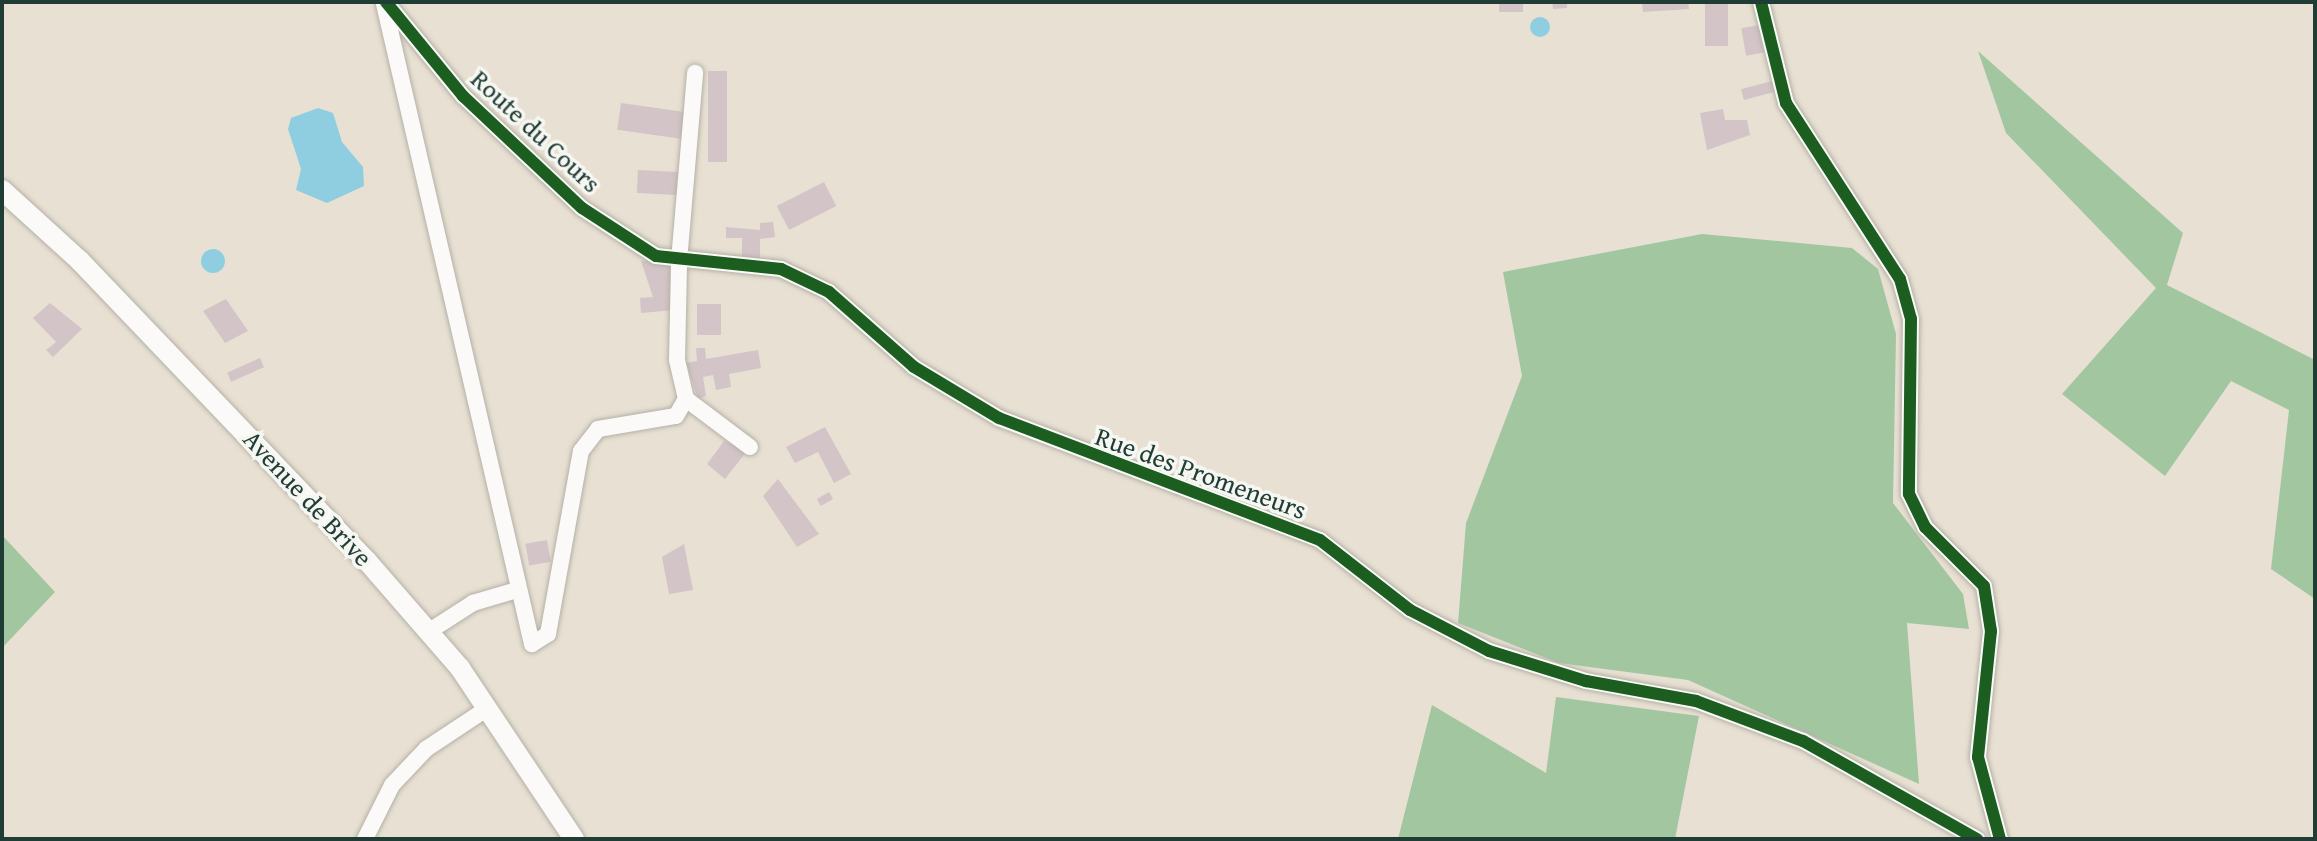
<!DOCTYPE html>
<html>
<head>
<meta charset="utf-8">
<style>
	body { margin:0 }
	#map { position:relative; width:2317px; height:841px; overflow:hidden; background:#e8e0d2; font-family:"Gentium Book Plus",serif }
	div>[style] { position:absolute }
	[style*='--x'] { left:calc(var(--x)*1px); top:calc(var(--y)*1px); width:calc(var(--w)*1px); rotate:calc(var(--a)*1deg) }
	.forest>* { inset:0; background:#a2c7a0 }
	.water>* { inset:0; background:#8fcde1 }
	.round { border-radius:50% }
	.building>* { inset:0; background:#d3c4c7; transform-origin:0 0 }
	.roads { filter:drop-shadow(0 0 2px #b3b1a7) drop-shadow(0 0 2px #b3b1a7) }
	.minor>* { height:16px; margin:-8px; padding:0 8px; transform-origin:8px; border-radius:8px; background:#fcfaf8 }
	.tertiary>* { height:20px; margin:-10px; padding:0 10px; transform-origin:10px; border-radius:10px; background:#fcfaf8 }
	.cycleway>* { height:12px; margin:-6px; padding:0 6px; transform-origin:6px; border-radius:6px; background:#1b5e20 }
	span { translate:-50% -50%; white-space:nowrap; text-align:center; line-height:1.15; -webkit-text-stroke:7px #f6f6f2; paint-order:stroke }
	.street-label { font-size:26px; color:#1f3d34 }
	.frame { position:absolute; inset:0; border:4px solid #1f3d34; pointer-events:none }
</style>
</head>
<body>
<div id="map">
	<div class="forest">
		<div style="clip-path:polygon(1978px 51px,2183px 233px,2167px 285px,2315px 360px,2315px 599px,2271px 569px,2289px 410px,2231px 381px,2165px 476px,2062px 394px,2156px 288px,2006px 133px)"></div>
		<div style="clip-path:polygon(1702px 234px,1852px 248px,1878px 269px,1896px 334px,1893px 503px,1963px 594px,1969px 629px,1907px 623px,1919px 784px,1688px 680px,1559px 663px,1458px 623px,1466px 523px,1522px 376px,1503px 272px)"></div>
		<div style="clip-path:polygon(2px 535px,55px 592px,2px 648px)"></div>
		<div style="clip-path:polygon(1556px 697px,1699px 716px,1675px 839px,1398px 839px,1432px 705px,1546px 773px)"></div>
	</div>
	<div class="water">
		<div class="round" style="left:1530px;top:17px;width:20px;height:20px"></div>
		<div style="clip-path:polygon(318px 108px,333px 113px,342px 142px,363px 167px,364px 186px,327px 203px,296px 190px,301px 169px,288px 129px,291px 118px)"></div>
		<div class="round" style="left:201px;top:249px;width:24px;height:24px"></div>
	</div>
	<div class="building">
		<div style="left:1499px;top:2px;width:24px;height:10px"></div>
		<div style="clip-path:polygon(1552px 2px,1567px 2px,1567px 8px,1553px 9px)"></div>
		<div style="clip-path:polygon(1642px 2px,1688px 2px,1689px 9px,1643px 12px)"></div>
		<div style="left:1705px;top:2px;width:23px;height:44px"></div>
		<div style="left:1759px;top:25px;width:28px;height:18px;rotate:80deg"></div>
		<div style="left:708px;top:71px;width:19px;height:91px"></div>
		<div style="left:1772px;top:81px;width:11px;height:32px;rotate:75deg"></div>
		<div style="left:621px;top:103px;width:66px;height:27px;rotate:8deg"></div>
		<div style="clip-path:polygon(1723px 109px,1725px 120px,1747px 120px,1750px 135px,1707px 150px,1700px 113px)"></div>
		<div style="left:638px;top:170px;width:40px;height:23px;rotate:3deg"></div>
		<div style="left:824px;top:182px;width:27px;height:53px;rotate:63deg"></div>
		<div style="clip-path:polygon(773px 222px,775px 237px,760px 239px,760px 262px,742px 262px,742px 238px,726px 238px,726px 227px,760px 230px,760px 223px)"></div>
		<div style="clip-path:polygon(655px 260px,670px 265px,674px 310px,641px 313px,640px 298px,653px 297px,641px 261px)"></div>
		<div style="clip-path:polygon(226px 299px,248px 331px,225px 343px,203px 311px)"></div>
		<div style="clip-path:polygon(50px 303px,82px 329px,53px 357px,46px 350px,56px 342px,33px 318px)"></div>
		<div style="left:697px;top:304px;width:24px;height:31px"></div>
		<div style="clip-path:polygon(696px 348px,705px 348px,706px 359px,758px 350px,761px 368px,729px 374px,731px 387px,716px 390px,713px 375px,703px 377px,706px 396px,698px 399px,686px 363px,697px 361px)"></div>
		<div style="left:260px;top:358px;width:10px;height:36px;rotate:66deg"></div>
		<div style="clip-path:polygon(825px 427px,851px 474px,834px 483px,818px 452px,795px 463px,786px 447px)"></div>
		<div style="clip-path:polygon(724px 441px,747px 451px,725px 479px,707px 464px)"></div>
		<div style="clip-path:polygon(778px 479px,819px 534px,797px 547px,763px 496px)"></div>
		<div style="left:829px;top:492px;width:8px;height:14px;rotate:60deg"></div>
		<div style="left:547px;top:540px;width:22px;height:22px;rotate:80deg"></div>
		<div style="clip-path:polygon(684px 544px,693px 590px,669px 594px,662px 557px)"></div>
	</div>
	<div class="roads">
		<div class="minor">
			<div style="--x:386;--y:2;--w:122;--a:50.7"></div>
			<div style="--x:463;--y:96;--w:163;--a:43.3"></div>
			<div style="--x:582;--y:208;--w:88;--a:33"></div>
			<div style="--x:656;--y:256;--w:126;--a:5.9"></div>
			<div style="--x:781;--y:269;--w:53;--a:25.6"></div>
			<div style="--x:829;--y:292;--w:113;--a:41.4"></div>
			<div style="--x:914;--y:367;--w:99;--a:31"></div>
			<div style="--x:999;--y:418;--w:343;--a:20.8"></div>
			<div style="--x:1320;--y:540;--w:114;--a:37.9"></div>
			<div style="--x:1410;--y:610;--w:89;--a:27.4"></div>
			<div style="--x:1489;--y:651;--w:102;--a:17.2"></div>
			<div style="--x:1586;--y:681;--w:112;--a:10.3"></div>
			<div style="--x:1696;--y:701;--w:114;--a:20.5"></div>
			<div style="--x:1803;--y:741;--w:200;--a:29.4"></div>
			<div style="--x:1761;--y:2;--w:104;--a:76.1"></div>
			<div style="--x:1786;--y:103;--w:210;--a:57.1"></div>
			<div style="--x:1900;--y:279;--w:41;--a:74.6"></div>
			<div style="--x:1911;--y:319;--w:175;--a:90.7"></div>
			<div style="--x:1909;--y:494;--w:37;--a:64"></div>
			<div style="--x:1925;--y:527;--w:83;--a:45"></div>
			<div style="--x:1984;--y:586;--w:46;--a:81.2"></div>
			<div style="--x:1991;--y:631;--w:127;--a:95.9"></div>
			<div style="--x:1978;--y:757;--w:85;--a:75"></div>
			<div style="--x:384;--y:4;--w:657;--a:76.98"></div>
			<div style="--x:532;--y:644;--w:19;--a:-32"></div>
			<div style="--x:548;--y:634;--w:186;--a:-79.8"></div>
			<div style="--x:581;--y:451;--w:28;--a:-52"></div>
			<div style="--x:598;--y:429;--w:79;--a:-9.5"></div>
			<div style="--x:676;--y:416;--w:20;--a:-60"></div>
			<div style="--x:686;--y:399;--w:40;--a:-103"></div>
			<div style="--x:677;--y:360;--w:99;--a:-88.8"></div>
			<div style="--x:679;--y:261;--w:189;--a:-85.1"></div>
			<div style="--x:686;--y:399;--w:80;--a:36.9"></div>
			<div style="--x:428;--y:632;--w:54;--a:-32.8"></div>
			<div style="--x:473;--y:603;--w:46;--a:-16.5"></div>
			<div style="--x:365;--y:839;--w:60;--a:-63.4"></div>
			<div style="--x:392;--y:785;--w:50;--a:-46.6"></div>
			<div style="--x:426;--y:749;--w:74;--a:-33.5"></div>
		</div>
		<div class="tertiary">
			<div style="--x:2;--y:190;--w:105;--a:42.3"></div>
			<div style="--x:80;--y:261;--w:415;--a:46.3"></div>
			<div style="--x:367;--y:561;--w:142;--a:49"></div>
			<div style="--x:460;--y:668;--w:206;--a:56.3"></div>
		</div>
	</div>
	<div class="cycleway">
		<div style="--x:386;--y:2;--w:122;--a:50.7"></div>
		<div style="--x:463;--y:96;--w:163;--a:43.3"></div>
		<div style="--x:582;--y:208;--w:88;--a:33"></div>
		<div style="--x:656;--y:256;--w:126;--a:5.9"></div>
		<div style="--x:781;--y:269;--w:53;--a:25.6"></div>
		<div style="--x:829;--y:292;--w:113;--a:41.4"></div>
		<div style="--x:914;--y:367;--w:99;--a:31"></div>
		<div style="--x:999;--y:418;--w:343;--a:20.8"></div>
		<div style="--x:1320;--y:540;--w:114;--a:37.9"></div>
		<div style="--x:1410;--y:610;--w:89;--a:27.4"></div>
		<div style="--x:1489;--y:651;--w:102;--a:17.2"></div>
		<div style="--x:1586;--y:681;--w:112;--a:10.3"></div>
		<div style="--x:1696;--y:701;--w:114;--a:20.5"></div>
		<div style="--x:1803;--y:741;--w:200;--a:29.4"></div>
		<div style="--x:1761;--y:2;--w:104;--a:76.1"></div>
		<div style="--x:1786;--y:103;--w:210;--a:57.1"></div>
		<div style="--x:1900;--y:279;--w:41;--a:74.6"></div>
		<div style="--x:1911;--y:319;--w:175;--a:90.7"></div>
		<div style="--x:1909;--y:494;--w:37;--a:64"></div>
		<div style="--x:1925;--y:527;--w:83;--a:45"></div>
		<div style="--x:1984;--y:586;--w:46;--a:81.2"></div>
		<div style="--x:1991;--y:631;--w:127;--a:95.9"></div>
		<div style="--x:1978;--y:757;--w:85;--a:75"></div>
	</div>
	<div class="street-label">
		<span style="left:536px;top:131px;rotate:43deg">Route du Cours</span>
		<span style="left:1201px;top:473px;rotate:20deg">Rue des Promeneurs</span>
		<span style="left:308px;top:498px;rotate:47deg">Avenue de Brive</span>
	</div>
	<div class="frame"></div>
</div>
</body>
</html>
